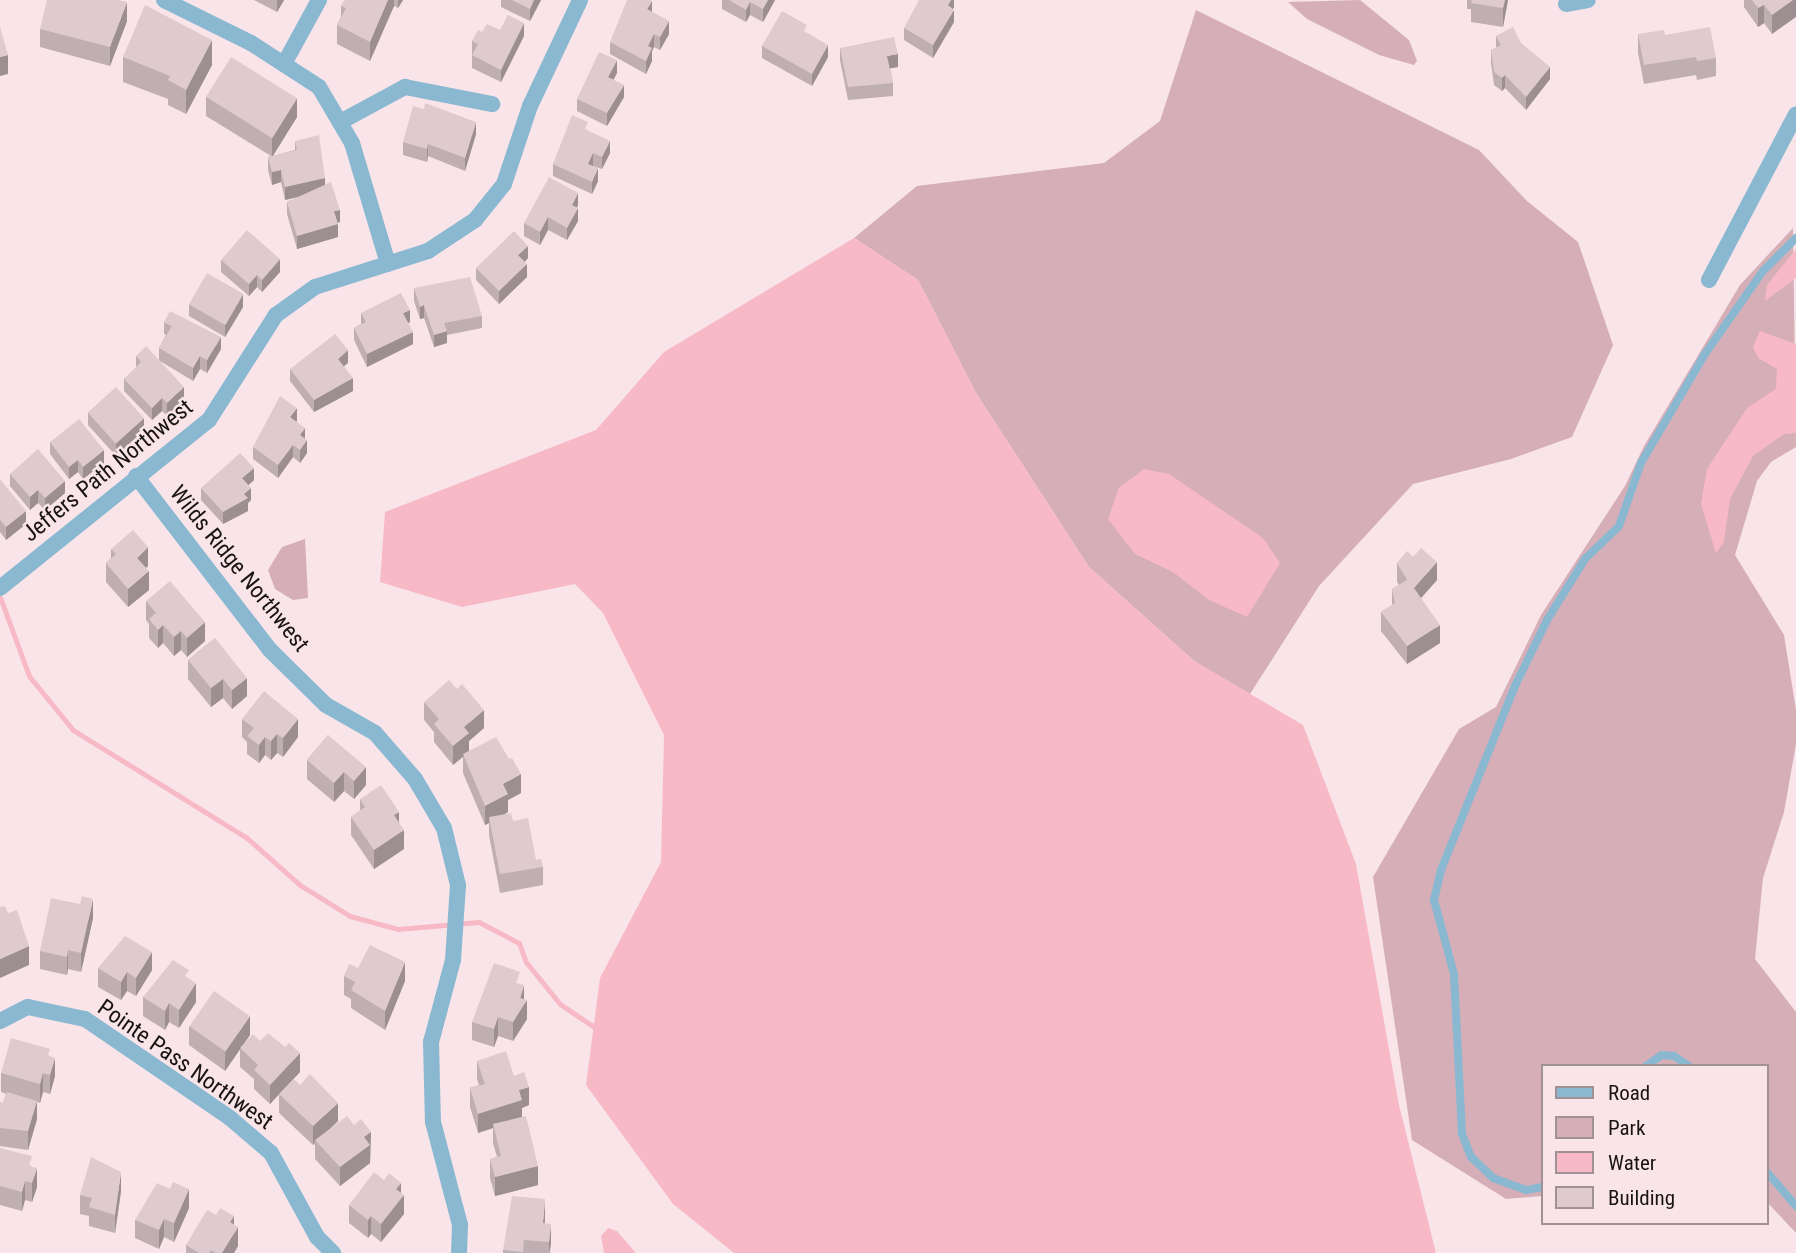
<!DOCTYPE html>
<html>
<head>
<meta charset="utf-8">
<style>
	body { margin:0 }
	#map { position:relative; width:1796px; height:1253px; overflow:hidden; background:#f9e5e9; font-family:"Roboto Condensed",sans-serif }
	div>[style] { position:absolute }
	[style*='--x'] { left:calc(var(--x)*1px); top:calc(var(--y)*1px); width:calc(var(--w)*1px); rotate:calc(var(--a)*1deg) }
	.green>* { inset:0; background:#d5aeb7 }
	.water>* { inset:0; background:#f8b9c7 }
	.stream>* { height:5px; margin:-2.5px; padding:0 2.5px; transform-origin:2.5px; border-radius:2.5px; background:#f8b9c7 }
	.service>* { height:8px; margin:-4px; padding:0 4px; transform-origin:4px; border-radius:4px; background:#8ab8d1 }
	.minor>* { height:16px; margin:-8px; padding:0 8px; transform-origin:8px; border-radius:8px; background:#8ab8d1 }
	.wall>* { inset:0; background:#c0afb2 }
	.shaded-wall>* { inset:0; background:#9c8e91 }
	.building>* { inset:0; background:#dfcbcf; transform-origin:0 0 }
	span { translate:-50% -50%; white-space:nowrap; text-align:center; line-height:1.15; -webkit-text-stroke:5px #f9e5e9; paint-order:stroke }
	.street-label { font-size:23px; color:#191314 }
	.legend { position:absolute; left:1541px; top:1064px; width:228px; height:161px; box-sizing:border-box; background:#f9e5e9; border:2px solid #9f9194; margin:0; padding:9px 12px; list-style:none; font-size:21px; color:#191314 }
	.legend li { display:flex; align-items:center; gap:14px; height:35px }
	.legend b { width:35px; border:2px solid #9f9194 }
</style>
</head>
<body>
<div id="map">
	<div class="green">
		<div style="clip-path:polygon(1360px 0,1409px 40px,1417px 61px,1414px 65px,1379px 55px,1307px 19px,1288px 2px)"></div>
		<div style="clip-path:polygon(1196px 10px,1479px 150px,1527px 201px,1578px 242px,1613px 345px,1572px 437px,1511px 459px,1413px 484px,1319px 586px,1250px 694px,1194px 661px,1089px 567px,976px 393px,918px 280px,854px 238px,917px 186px,1104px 163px,1160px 121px)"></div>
		<div style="clip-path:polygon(1793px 228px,1796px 447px,1771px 462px,1757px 481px,1735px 555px,1784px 635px,1796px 710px,1796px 744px,1784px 812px,1763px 878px,1755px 959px,1796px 1012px,1796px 1233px,1766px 1201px,1766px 1066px,1542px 1066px,1542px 1196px,1506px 1199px,1412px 1140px,1373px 877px,1459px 729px,1496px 707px,1541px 615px,1625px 486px,1644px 446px,1740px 285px)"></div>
		<div style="clip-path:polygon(305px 539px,308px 598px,293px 600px,275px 589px,268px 570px,282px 547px)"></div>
	</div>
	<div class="water">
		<div style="clip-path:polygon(854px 238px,918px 280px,976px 393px,1089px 567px,1194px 661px,1303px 725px,1356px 864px,1399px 1105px,1436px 1253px,734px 1253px,673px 1204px,586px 1085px,600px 978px,661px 862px,664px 735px,603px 613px,575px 584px,462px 607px,380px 582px,385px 512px,596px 430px,664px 352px)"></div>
		<div style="clip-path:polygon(1796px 249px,1796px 278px,1765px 301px,1767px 285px)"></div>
		<div style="clip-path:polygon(1760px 331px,1796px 344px,1796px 433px,1784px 434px,1753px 456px,1730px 499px,1724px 542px,1716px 553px,1701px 504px,1707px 469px,1747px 408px,1776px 389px,1777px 369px,1758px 358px,1753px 347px)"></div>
		<div style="clip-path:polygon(1144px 469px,1169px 474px,1263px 538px,1280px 563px,1247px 617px,1209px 600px,1173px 572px,1135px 554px,1108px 519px,1119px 488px)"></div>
		<div style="clip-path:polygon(608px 1228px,617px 1231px,636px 1253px,604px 1253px,601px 1236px)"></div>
	</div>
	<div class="stream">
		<div style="--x:0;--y:597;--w:84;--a:69.8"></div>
		<div style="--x:29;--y:676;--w:70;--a:50.8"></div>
		<div style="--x:73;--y:730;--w:205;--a:31.8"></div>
		<div style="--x:247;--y:838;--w:71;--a:41.6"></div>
		<div style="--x:300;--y:885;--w:59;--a:31.8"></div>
		<div style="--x:350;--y:916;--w:50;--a:15.2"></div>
		<div style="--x:398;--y:929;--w:81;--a:-4.9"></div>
		<div style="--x:479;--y:922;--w:45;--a:27.7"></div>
		<div style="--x:519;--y:943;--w:20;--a:70"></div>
		<div style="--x:526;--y:962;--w:54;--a:51"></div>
		<div style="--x:560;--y:1004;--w:45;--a:34"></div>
	</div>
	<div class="service">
		<div style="--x:1646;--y:1066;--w:19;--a:-35"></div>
		<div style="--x:1662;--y:1055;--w:12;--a:5"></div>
		<div style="--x:1674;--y:1056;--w:18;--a:34"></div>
		<div style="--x:1766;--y:1171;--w:46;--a:49.4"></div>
		<div style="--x:1542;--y:1187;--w:16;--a:169"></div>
		<div style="--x:1526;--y:1190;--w:35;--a:-160"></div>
		<div style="--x:1493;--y:1178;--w:30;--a:-136"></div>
		<div style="--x:1471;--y:1157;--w:26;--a:-111"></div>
		<div style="--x:1462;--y:1133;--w:159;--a:-92.9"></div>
		<div style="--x:1454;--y:974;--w:77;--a:-105.1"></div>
		<div style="--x:1434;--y:900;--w:31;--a:-77"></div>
		<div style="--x:1441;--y:870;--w:196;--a:-68.1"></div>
		<div style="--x:1514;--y:688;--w:76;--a:-64.1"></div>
		<div style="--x:1547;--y:620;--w:72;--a:-58.1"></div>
		<div style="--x:1585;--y:559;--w:47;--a:-44.1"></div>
		<div style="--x:1619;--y:526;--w:67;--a:-70.8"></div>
		<div style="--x:1641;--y:463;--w:126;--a:-59.6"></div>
		<div style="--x:1705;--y:354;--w:101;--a:-55.1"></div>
		<div style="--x:1763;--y:271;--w:47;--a:-45"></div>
	</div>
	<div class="minor">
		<div style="--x:164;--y:0;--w:97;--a:26.3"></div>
		<div style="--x:251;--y:43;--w:81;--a:32.9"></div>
		<div style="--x:319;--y:87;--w:65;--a:59.5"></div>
		<div style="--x:352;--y:143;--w:126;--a:73.4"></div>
		<div style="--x:1566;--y:4;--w:22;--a:-10"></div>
		<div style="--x:284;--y:64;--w:73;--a:-61.3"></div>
		<div style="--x:342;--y:121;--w:72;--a:-28.4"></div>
		<div style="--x:405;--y:87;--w:89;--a:11.1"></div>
		<div style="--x:1709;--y:280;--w:187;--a:-62.3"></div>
		<div style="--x:136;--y:476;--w:220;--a:52.4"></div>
		<div style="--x:270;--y:650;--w:78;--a:44.5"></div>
		<div style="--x:326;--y:705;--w:56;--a:29.7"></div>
		<div style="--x:375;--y:733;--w:61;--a:49"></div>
		<div style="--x:415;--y:779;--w:57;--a:59.4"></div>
		<div style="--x:444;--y:828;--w:59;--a:76.2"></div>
		<div style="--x:458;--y:885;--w:75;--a:93.8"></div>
		<div style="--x:453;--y:960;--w:85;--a:105"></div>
		<div style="--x:431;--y:1042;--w:80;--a:88.6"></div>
		<div style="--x:433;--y:1122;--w:106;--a:75.3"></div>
		<div style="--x:460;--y:1225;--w:28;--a:92"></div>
		<div style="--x:0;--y:588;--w:268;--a:-38.8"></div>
		<div style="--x:209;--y:420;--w:125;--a:-57.5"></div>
		<div style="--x:276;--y:315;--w:48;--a:-35.7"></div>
		<div style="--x:315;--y:287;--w:119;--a:-17.7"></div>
		<div style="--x:428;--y:251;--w:56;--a:-33.4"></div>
		<div style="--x:475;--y:220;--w:46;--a:-51.1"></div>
		<div style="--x:504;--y:184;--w:82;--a:-71.6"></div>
		<div style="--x:530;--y:106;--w:117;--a:-64.7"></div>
		<div style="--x:0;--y:1021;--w:31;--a:-27"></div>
		<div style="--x:28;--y:1007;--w:58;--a:11.9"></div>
		<div style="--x:85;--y:1019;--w:176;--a:34.3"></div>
		<div style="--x:230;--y:1118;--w:54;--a:40.5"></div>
		<div style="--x:271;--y:1153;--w:96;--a:61.3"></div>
		<div style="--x:317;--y:1237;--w:23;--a:45"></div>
	</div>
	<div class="wall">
		<div style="clip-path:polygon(254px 0,284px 0,277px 12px)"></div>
		<div style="clip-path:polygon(345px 0,403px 0,398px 8px,394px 6px,370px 61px,337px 44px,337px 25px,341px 17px,341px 6px)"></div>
		<div style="clip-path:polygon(501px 0,541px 0,530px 21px,501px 7px)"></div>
		<div style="clip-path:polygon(722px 0,775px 0,763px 22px,750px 15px,746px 22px,722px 9px)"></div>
		<div style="clip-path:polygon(954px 0,953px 9px,954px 22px,933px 58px,904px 40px,904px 28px)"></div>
		<div style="clip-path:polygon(1467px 0,1508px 0,1503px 27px,1471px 22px,1471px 9px,1467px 9px)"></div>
		<div style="clip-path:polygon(1744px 0,1796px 0,1772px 34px,1764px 23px,1758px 27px,1744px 7px)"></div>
		<div style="clip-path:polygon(652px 12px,669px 34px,660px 50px,654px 47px,652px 51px,652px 61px,646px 74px,610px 54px,610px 42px)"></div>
		<div style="clip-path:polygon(127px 21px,110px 66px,40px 47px,40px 29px)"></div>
		<div style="clip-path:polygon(500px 30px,524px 36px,501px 82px,472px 68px,472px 41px,482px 32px)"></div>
		<div style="clip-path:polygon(807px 33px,828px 57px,812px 86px,762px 58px,762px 46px)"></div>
		<div style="clip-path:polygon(1638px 34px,1665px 35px,1716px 58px,1716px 76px,1697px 80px,1696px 75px,1644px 84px,1638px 53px)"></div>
		<div style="clip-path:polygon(1496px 36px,1521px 43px,1550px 79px,1526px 110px,1505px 88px,1502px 91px,1494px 85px,1491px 63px,1491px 50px,1496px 48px)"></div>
		<div style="clip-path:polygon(840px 48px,898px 67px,890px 68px,893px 83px,893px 96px,848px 100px,840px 60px)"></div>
		<div style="clip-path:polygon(123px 57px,212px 65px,186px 114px,168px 105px,168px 99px,123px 82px)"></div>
		<div style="clip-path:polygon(617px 73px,613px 80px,624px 97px,607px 126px,577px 111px,577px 99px)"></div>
		<div style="clip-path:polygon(206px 97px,297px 117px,273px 156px,295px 150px,295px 141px,325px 185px,340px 222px,337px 223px,338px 237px,297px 249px,287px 214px,287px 202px,298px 197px,285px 200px,281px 182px,272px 185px,268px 170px,268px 157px,271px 156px,206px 116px)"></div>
		<div style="clip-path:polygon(588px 131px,610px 153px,602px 169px,593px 166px,598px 181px,592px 194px,553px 176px,553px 164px)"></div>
		<div style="clip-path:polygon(476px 134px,465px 171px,428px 156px,427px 162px,403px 155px,403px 142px)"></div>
		<div style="clip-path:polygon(578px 205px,577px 208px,578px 221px,567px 240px,548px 230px,540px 245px,524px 236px,524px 223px)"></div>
		<div style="clip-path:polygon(528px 258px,525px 262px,527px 277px,499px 304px,476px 280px,476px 268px)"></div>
		<div style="clip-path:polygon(221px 260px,280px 272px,262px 292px,257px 287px,249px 296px,221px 272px)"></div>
		<div style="clip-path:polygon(414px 288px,482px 316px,482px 328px,447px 335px,447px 343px,434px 347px,424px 318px,420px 319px,414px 301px)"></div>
		<div style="clip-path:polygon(189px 304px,243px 307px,225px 337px,189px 316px)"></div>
		<div style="clip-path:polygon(361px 313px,410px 322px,408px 323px,413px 344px,367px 367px,354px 340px,354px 328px,361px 324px)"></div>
		<div style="clip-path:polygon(164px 322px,221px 349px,207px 373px,200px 369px,193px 381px,160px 361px,184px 399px,167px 416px,162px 411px,152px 420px,124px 391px,124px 379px,136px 368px,136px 356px,159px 360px,159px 348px,166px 335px,164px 334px)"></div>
		<div style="clip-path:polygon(348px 363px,344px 366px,353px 391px,314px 412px,290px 381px,290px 369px)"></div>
		<div style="clip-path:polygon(88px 412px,144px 430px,116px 456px,88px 425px)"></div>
		<div style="clip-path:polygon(296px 421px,305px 439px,307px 453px,300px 463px,293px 457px,278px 478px,253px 459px,253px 447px)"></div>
		<div style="clip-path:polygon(50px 442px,104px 463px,83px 479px,78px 472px,69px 479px,50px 454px)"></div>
		<div style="clip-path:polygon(10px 474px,65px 493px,45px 510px,38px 503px,30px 510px,10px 486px)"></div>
		<div style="clip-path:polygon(0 479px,26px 524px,6px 540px,0 532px)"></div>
		<div style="clip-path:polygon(254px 480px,248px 485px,251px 500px,248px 503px,248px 511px,223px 524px,201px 500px,201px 488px)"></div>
		<div style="clip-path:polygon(111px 549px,148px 566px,146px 568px,149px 590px,128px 607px,106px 582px,106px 563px,111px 558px)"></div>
		<div style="clip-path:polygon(1397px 563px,1437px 580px,1421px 598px,1440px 643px,1407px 664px,1381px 631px,1381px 612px,1392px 605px,1392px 589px,1399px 585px,1397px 582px)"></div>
		<div style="clip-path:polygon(146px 601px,205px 641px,187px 657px,181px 650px,174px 656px,163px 643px,158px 648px,149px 638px,149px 624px,146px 620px)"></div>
		<div style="clip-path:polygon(215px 638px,247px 696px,232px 709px,223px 698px,211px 707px,188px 679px,188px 660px)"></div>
		<div style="clip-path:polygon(424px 702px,484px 728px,469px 741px,469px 751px,521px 793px,508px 800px,508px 812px,505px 814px,513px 821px,536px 860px,543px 867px,543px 885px,500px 893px,489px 835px,489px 823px,485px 825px,463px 773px,463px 756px,453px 765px,434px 742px,434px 732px,424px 720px)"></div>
		<div style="clip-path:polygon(242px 719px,298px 737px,283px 757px,277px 753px,271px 760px,265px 755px,259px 763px,247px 754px,247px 742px,242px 737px)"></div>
		<div style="clip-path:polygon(328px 735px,366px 785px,354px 799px,344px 791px,334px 802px,307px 779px,307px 760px)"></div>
		<div style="clip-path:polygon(360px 799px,399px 822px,404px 849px,374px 869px,351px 835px,351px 817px,360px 811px)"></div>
		<div style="clip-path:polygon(93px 918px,81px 972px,68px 969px,67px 975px,40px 969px,40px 951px)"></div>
		<div style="clip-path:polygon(98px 968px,152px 970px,136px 996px,127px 991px,121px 1000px,98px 987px)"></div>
		<div style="clip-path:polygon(358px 968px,405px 981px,385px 1030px,351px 1008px,351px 999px,344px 995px,344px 976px)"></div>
		<div style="clip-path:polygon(189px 979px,196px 1002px,179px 1028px,169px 1022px,165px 1030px,143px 1016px,143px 997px)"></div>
		<div style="clip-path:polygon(524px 999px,527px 1019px,513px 1041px,498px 1036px,494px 1047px,472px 1040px,472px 1022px)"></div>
		<div style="clip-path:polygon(189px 1026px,250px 1035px,243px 1045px,260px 1041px,300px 1072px,281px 1092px,338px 1121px,331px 1128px,354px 1125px,371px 1132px,370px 1163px,340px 1186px,315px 1159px,315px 1144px,313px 1145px,279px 1113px,279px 1094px,270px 1104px,254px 1089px,254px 1079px,240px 1067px,240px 1049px,225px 1071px,189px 1045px)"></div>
		<div style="clip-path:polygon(50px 1056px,55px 1076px,50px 1094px,43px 1092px,40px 1103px,37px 1102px,37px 1119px,28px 1150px,0 1146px,0 1102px,3px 1103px,6px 1094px,1px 1092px,1px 1073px)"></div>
		<div style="clip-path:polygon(477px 1061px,514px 1076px,529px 1105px,522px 1108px,522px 1117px,538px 1185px,495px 1196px,490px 1178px,490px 1159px,497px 1157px,493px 1143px,493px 1128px,478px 1133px,470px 1107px,470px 1088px,479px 1085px,477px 1079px)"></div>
		<div style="clip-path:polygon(0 1148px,32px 1167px,37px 1187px,32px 1202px,25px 1200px,22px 1211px,0 1205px)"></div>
		<div style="clip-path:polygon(121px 1191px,115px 1233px,89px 1226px,89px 1216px,80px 1214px,80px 1195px)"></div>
		<div style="clip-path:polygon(401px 1193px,404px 1214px,381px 1242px,371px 1234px,368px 1238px,349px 1223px,349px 1205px)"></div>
		<div style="clip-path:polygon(189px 1208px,174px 1242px,164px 1237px,159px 1249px,135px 1238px,135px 1220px)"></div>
		<div style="clip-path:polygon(545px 1218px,545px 1223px,551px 1243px,550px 1253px,503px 1253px,503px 1250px)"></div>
		<div style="clip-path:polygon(234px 1224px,238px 1246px,234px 1253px,186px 1253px,186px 1245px)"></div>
	</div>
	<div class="shaded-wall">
		<div style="clip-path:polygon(277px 0,284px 0,277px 12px)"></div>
		<div style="clip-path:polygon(388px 0,394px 0,394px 6px,370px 61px,370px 42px)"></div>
		<div style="clip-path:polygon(398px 0,403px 0,398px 8px)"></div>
		<div style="clip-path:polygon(534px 0,541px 0,530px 21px,530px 9px)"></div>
		<div style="clip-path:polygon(768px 0,775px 0,763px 22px,763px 9px)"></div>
		<div style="clip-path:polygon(951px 0,954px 0,954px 7px,948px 18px,948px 5px)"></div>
		<div style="clip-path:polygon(1505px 0,1508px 0,1503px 27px,1503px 8px)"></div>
		<div style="clip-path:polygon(1793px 0,1796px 0,1796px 17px,1772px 34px,1772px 15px)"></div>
		<div style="clip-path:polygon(652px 1px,652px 13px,647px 9px)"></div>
		<div style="clip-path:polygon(127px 2px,127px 21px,110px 66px,110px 47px)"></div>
		<div style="clip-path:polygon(750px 2px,750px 15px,746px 22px,746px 10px)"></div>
		<div style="clip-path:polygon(1764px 5px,1764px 23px,1758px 27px,1758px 8px)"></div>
		<div style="clip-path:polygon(954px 10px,954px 22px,933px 58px,933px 45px)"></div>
		<div style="clip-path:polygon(669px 21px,669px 34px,660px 50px,660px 37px)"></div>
		<div style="clip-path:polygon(524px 23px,524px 36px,501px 82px,501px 70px)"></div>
		<div style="clip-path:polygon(654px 34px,654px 47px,652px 51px,652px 61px,646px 74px,646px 61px,648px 46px)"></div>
		<div style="clip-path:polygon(212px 40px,212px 65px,186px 114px,186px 90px)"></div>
		<div style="clip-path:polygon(828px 45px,828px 57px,812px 86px,812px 74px)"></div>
		<div style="clip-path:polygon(898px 54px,898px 67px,887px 69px,887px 56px)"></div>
		<div style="clip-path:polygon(8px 55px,8px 74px,0 76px,0 57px)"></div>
		<div style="clip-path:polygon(617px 60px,617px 73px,608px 90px,608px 77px)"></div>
		<div style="clip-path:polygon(1550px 67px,1550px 79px,1526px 110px,1526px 97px)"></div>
		<div style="clip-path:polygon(1505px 75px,1505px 88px,1502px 91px,1502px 78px)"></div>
		<div style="clip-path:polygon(624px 85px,624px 97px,607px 126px,607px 113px)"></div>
		<div style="clip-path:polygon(297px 98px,297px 117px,272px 157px,272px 138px)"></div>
		<div style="clip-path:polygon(476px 122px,476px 134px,465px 171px,465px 158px)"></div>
		<div style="clip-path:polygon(610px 141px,610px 153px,602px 169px,602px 157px)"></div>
		<div style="clip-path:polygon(428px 144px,428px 156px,427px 162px,427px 149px)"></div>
		<div style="clip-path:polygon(593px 153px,593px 166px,588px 164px)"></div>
		<div style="clip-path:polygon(598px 168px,598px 181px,592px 194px,592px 182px)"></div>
		<div style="clip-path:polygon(281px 170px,281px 182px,272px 185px,272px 172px)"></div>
		<div style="clip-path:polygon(325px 178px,325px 190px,285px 200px,285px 187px)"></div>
		<div style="clip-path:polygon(578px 193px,578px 205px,572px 217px,572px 205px)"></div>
		<div style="clip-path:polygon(578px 208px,578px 221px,567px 240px,567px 228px)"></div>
		<div style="clip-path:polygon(340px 210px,340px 222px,334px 224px,334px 211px)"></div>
		<div style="clip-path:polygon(548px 217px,548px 230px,540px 245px,540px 232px)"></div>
		<div style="clip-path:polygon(338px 224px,338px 237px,297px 249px,297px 236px)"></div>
		<div style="clip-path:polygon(528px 246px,528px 258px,518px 268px,518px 255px)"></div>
		<div style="clip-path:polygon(280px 259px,280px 272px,262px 292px,262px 280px)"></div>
		<div style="clip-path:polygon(527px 264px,527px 277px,499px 304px,499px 291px)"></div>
		<div style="clip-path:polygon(257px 275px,257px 287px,249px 296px,249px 284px)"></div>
		<div style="clip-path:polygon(243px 294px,243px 307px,225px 337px,225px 324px)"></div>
		<div style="clip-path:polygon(424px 305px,424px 318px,420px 319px,420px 307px)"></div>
		<div style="clip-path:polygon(410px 310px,410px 322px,403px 326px,403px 313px)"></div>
		<div style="clip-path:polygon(447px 331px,447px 343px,434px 347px,434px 335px)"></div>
		<div style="clip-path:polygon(413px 332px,413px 344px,367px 367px,367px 354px)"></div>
		<div style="clip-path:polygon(221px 337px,221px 349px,207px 373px,207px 360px)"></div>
		<div style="clip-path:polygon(348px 350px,348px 363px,338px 371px,338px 359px)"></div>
		<div style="clip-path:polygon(200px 356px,200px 369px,193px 381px,193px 368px)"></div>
		<div style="clip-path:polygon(353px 378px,353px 391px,314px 412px,314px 400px)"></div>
		<div style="clip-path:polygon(184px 387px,184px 399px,167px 416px,167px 403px)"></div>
		<div style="clip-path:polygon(162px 398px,162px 411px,152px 420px,152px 408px)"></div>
		<div style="clip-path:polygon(297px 408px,297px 421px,290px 430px,290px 417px)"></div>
		<div style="clip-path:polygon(144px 418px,144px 430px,116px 456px,116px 443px)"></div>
		<div style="clip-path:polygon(305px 428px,305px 440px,300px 435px)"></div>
		<div style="clip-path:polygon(307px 440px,307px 453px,300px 463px,300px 450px)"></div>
		<div style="clip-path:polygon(293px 445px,293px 457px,278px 478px,278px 465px)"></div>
		<div style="clip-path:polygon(104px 450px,104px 463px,83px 479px,83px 467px)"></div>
		<div style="clip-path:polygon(78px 460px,78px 472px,69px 479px,69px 467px)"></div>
		<div style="clip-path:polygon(254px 468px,254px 480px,242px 491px,242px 478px)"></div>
		<div style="clip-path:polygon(65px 481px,65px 493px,45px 510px,45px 498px)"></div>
		<div style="clip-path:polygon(251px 488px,251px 500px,248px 503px,248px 511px,223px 524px,223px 512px)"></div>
		<div style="clip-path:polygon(38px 490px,38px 503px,30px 510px,30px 497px)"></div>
		<div style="clip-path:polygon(26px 511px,26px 524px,6px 540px,6px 527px)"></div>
		<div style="clip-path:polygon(148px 547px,148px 566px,137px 576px,137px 558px)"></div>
		<div style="clip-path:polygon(1437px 562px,1437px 580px,1414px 606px,1414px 588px)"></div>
		<div style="clip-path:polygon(149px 571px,149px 590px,128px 607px,128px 589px)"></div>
		<div style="clip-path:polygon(205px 622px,205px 641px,187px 657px,187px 638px)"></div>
		<div style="clip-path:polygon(163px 625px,163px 643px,158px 648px,158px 630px)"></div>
		<div style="clip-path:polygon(1440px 625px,1440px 643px,1407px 664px,1407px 646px)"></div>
		<div style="clip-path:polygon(181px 631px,181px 650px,174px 656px,174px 637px)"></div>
		<div style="clip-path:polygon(247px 678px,247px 696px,232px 709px,232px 690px)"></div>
		<div style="clip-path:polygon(223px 679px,223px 698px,211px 707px,211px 688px)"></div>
		<div style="clip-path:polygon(484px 710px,484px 728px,469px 741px,469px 752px,453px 765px,453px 746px,464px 727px)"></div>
		<div style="clip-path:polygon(298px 719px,298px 737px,283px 757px,283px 738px)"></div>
		<div style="clip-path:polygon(277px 734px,277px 753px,271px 760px,271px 741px)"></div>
		<div style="clip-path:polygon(265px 737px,265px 755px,259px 763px,259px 745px)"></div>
		<div style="clip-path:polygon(366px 767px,366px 785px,354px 799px,354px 781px)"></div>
		<div style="clip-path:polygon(344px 772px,344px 791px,334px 802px,334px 783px)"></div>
		<div style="clip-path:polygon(521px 774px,521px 793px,508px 800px,508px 812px,490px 822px,489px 817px,489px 823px,485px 825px,485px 806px,503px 784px)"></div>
		<div style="clip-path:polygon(399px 812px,399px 831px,394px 815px)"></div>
		<div style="clip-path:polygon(404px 830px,404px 849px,374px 869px,374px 850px)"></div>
		<div style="clip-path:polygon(93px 899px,93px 918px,81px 972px,81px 953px)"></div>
		<div style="clip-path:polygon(29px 946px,29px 965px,0 978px,0 959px)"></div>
		<div style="clip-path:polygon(68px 950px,68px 969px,67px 975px,67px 957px)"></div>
		<div style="clip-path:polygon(152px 952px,152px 970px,136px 996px,136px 978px)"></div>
		<div style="clip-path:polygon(405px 962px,405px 981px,385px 1030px,385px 1011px)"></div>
		<div style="clip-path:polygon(127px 972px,127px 991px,121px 1000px,121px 982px)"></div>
		<div style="clip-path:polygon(196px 983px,196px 1002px,179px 1028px,179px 1010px)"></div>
		<div style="clip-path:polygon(524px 985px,524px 1004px,527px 1000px,527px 1019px,513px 1041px,513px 1022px)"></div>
		<div style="clip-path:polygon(169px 1003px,169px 1022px,165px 1030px,165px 1011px)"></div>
		<div style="clip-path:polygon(250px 1016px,250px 1035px,225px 1071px,225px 1052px)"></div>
		<div style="clip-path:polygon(498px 1017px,498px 1036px,494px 1047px,494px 1029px)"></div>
		<div style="clip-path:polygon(300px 1053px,300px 1072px,270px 1104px,270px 1085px)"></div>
		<div style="clip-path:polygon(55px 1058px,55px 1076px,50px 1094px,50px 1075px)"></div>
		<div style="clip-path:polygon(43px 1073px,43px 1092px,40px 1103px,40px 1084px)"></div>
		<div style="clip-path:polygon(529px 1087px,529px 1105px,522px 1108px,522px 1118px,493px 1124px,493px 1128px,478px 1133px,478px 1114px,519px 1090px)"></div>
		<div style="clip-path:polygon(37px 1101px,37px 1119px,28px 1150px,28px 1131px)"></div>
		<div style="clip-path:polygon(338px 1103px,338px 1121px,316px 1142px,315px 1140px,313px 1145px,313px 1126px)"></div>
		<div style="clip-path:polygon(371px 1132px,370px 1163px,340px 1186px,340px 1167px,364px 1137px)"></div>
		<div style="clip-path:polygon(538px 1166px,538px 1185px,495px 1196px,495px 1177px)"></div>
		<div style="clip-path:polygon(37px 1168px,37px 1187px,32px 1202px,32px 1183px)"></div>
		<div style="clip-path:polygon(121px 1172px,121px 1191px,115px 1233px,115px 1215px)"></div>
		<div style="clip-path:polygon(25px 1181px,25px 1200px,22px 1211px,22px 1192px)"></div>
		<div style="clip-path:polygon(401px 1183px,401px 1198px,404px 1195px,404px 1214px,381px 1242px,381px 1224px,396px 1189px)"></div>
		<div style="clip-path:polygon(189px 1189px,189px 1208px,174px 1242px,174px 1223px)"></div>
		<div style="clip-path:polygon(545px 1199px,545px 1218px,543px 1242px,543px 1223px)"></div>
		<div style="clip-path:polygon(234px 1216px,234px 1234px,238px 1227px,238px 1246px,234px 1253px,222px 1253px,230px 1222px)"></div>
		<div style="clip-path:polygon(371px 1216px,371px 1234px,368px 1238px,368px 1220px)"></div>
		<div style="clip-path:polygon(164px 1219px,164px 1237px,159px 1249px,159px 1230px)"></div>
		<div style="clip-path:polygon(551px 1224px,551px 1243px,549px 1253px,549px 1242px)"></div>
	</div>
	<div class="building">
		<div style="clip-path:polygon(47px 0,119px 0,127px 2px,110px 47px,40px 29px)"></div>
		<div style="clip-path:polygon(345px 0,388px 0,370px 42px,337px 25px,346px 8px,341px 6px)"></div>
		<div style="clip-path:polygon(512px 0,534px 0,530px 9px)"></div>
		<div style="clip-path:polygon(627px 0,651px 0,652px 1px,647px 9px,669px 21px,660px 37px,654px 34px,648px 46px,652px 48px,646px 61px,610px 42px)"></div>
		<div style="clip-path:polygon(729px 0,768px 0,763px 9px,750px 2px,746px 10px)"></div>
		<div style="clip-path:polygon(919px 0,951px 0,948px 5px,954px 10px,933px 45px,904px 28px)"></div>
		<div style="clip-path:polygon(1472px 0,1505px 0,1503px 8px,1471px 3px)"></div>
		<div style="clip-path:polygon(1752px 0,1793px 0,1772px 15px,1764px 5px,1758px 8px)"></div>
		<div style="clip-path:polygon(145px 5px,212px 40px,186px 90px,168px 80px,170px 76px,123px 57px)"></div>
		<div style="clip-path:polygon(782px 11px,807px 25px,804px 31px,828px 45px,812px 74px,762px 46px)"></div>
		<div style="clip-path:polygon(508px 15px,524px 23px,501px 70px,472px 55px,478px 44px,472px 41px,478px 30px,482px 32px,487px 24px,500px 30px)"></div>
		<div style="clip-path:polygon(0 27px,8px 55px,0 57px)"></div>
		<div style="clip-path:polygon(1513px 27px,1521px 43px,1550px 67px,1526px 97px,1505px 75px,1502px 78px,1494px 72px,1491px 50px,1501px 45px,1496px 36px)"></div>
		<div style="clip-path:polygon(1710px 27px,1716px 58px,1697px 61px,1696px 57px,1644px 65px,1638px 34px,1664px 30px,1665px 35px)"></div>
		<div style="clip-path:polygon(894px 37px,898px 54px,887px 56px,893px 83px,848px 87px,840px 48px)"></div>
		<div style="clip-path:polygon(599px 52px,617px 60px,608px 77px,624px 85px,607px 113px,577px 99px)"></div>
		<div style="left:231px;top:57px;width:78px;height:47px;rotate:32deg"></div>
		<div style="clip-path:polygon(425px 103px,476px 122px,465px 158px,428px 144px,427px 149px,403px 142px,413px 106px,424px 109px)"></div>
		<div style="clip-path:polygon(572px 115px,588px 122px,585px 129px,610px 141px,602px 157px,593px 153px,588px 164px,598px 168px,592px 182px,553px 164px)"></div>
		<div style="clip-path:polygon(319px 135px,325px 178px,285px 187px,281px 170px,272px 172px,268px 157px,297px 150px,295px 141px)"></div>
		<div style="clip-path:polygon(549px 177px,578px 193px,572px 205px,578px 208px,567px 228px,548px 217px,540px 232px,524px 223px)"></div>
		<div style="clip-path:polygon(331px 182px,340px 210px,334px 211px,338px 224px,297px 236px,287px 202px)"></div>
		<div style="clip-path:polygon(247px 230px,280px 259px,262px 280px,257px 275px,249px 284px,221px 260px)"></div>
		<div style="clip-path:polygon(514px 231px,528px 246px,518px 255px,527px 264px,499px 291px,476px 268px)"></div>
		<div style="left:207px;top:273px;width:42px;height:36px;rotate:30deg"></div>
		<div style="clip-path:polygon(470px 277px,482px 316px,444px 323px,447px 331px,434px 335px,424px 305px,420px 307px,414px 288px)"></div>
		<div style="clip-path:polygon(401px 293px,410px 310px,403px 313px,413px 332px,367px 354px,354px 328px,366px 322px,361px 313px)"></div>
		<div style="clip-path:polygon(170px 311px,221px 337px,207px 360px,200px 356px,193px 368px,159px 348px,172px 326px,164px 322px)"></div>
		<div style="clip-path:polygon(335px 334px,348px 350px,338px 359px,353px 378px,314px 400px,290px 369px)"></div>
		<div style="clip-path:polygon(146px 346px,184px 387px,167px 403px,162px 398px,152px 408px,124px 379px,141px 362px,136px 356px)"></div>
		<div style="left:116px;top:387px;width:42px;height:38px;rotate:48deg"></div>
		<div style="clip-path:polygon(280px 396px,297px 408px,290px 417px,305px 428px,300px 435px,307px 440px,300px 450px,293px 445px,278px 465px,253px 447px)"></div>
		<div style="clip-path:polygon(79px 419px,104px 450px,83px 467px,78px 460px,69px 467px,50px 442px)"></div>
		<div style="clip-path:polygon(38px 449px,65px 481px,45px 498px,38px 490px,30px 497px,10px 474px)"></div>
		<div style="clip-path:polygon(240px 453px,254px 468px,242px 478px,251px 488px,244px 494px,248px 498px,223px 512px,201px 488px)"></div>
		<div style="clip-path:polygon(0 479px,26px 511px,6px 527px,0 520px)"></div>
		<div style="clip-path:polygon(133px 530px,148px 547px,137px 558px,149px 571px,128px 589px,106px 563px,116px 554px,111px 549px)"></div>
		<div style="clip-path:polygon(1421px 548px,1437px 562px,1414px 588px,1440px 625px,1407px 646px,1381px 612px,1395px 603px,1392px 589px,1407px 580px,1397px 563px,1407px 551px,1413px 557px)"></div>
		<div style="clip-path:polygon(170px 581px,205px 622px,187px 638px,181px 631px,174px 637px,163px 625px,158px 630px,149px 619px,156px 613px,146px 601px)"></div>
		<div style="clip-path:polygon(215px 638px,247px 678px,232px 690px,223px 679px,211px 688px,188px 660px)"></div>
		<div style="clip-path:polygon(449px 680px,457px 689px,462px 684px,484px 710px,464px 727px,469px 733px,453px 746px,434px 724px,439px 719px,424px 702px)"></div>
		<div style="clip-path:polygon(264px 691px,298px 719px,283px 738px,277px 734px,271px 741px,265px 737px,259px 745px,247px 736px,254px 728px,242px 719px)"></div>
		<div style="clip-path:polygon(328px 735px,366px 767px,354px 781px,344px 772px,334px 783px,307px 760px)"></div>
		<div style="clip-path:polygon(496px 737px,509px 759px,512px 758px,521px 774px,503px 784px,508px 794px,485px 806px,463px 754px)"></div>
		<div style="clip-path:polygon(381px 785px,399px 812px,394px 815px,404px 830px,374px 850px,351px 817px,365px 807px,360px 799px)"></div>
		<div style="clip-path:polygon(511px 813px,513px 821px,528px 818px,536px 860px,541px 859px,543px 867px,500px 874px,489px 817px)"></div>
		<div style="clip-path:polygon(82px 896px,93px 899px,81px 953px,68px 950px,67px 957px,40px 951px,51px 898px,80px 904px)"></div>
		<div style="clip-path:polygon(5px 906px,8px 913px,17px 910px,29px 946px,0 959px,0 907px)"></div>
		<div style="clip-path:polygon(125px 936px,152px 952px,136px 978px,127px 972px,121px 982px,98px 968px)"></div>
		<div style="clip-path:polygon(370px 945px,405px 962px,385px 1011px,351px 990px,355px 982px,344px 976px,349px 964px,358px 968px)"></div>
		<div style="clip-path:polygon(173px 960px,189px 970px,185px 976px,196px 983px,179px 1010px,169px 1003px,165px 1011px,143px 997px)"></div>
		<div style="clip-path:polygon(494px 963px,520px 972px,516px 983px,524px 985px,520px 998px,527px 1000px,513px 1022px,498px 1017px,494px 1029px,472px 1022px)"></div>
		<div style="left:214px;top:991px;width:44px;height:43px;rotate:35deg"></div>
		<div style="clip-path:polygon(268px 1033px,285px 1047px,289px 1043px,300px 1053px,270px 1085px,254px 1070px,258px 1065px,240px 1048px,253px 1034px,260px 1041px)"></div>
		<div style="clip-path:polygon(11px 1038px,50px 1049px,48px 1055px,55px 1058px,50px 1075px,43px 1073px,40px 1084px,1px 1073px)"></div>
		<div style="clip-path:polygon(506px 1051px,514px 1076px,524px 1072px,529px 1087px,519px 1090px,522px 1100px,478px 1114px,470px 1088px,485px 1084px,477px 1061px)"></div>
		<div style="clip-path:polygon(310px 1074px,338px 1103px,313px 1126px,279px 1094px,294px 1079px,300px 1085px)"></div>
		<div style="clip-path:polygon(7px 1092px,37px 1101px,28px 1131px,0 1128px,0 1102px,3px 1103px)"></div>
		<div style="clip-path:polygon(347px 1116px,354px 1125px,361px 1119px,371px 1132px,364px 1137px,370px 1145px,340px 1167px,315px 1140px)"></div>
		<div style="clip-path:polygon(526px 1116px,538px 1166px,495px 1177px,490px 1159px,501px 1156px,493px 1124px)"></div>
		<div style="clip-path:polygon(0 1148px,32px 1156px,29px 1166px,37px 1168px,32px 1183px,25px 1181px,22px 1192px,0 1186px)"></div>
		<div style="clip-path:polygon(91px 1157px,121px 1172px,115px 1215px,89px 1207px,92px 1198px,80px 1195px)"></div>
		<div style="clip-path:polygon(374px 1172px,384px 1180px,389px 1173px,401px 1183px,396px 1189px,404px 1195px,381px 1224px,371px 1216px,368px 1220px,349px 1205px)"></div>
		<div style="clip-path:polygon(173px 1182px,189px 1189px,174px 1223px,164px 1219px,159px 1230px,135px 1220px,157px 1183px,170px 1189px)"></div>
		<div style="clip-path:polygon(512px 1196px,545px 1199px,543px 1223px,551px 1224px,549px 1242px,524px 1240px,523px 1252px,503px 1250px)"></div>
		<div style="clip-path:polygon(220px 1208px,234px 1216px,230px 1222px,238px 1227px,222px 1253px,216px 1253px,211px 1250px,209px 1253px,199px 1253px,186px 1245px,207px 1210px,216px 1215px)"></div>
	</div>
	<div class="street-label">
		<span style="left:108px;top:471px;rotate:-39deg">Jeffers Path Northwest</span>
		<span style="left:239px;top:569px;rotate:51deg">Wilds Ridge Northwest</span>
		<span style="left:185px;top:1065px;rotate:35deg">Pointe Pass Northwest</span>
	</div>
	<ul class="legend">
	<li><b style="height:9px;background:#8ab8d1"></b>Road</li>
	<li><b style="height:19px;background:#d5aeb7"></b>Park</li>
	<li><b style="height:19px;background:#f8b9c7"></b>Water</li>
	<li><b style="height:19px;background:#dfcbcf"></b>Building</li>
	</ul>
</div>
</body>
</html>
